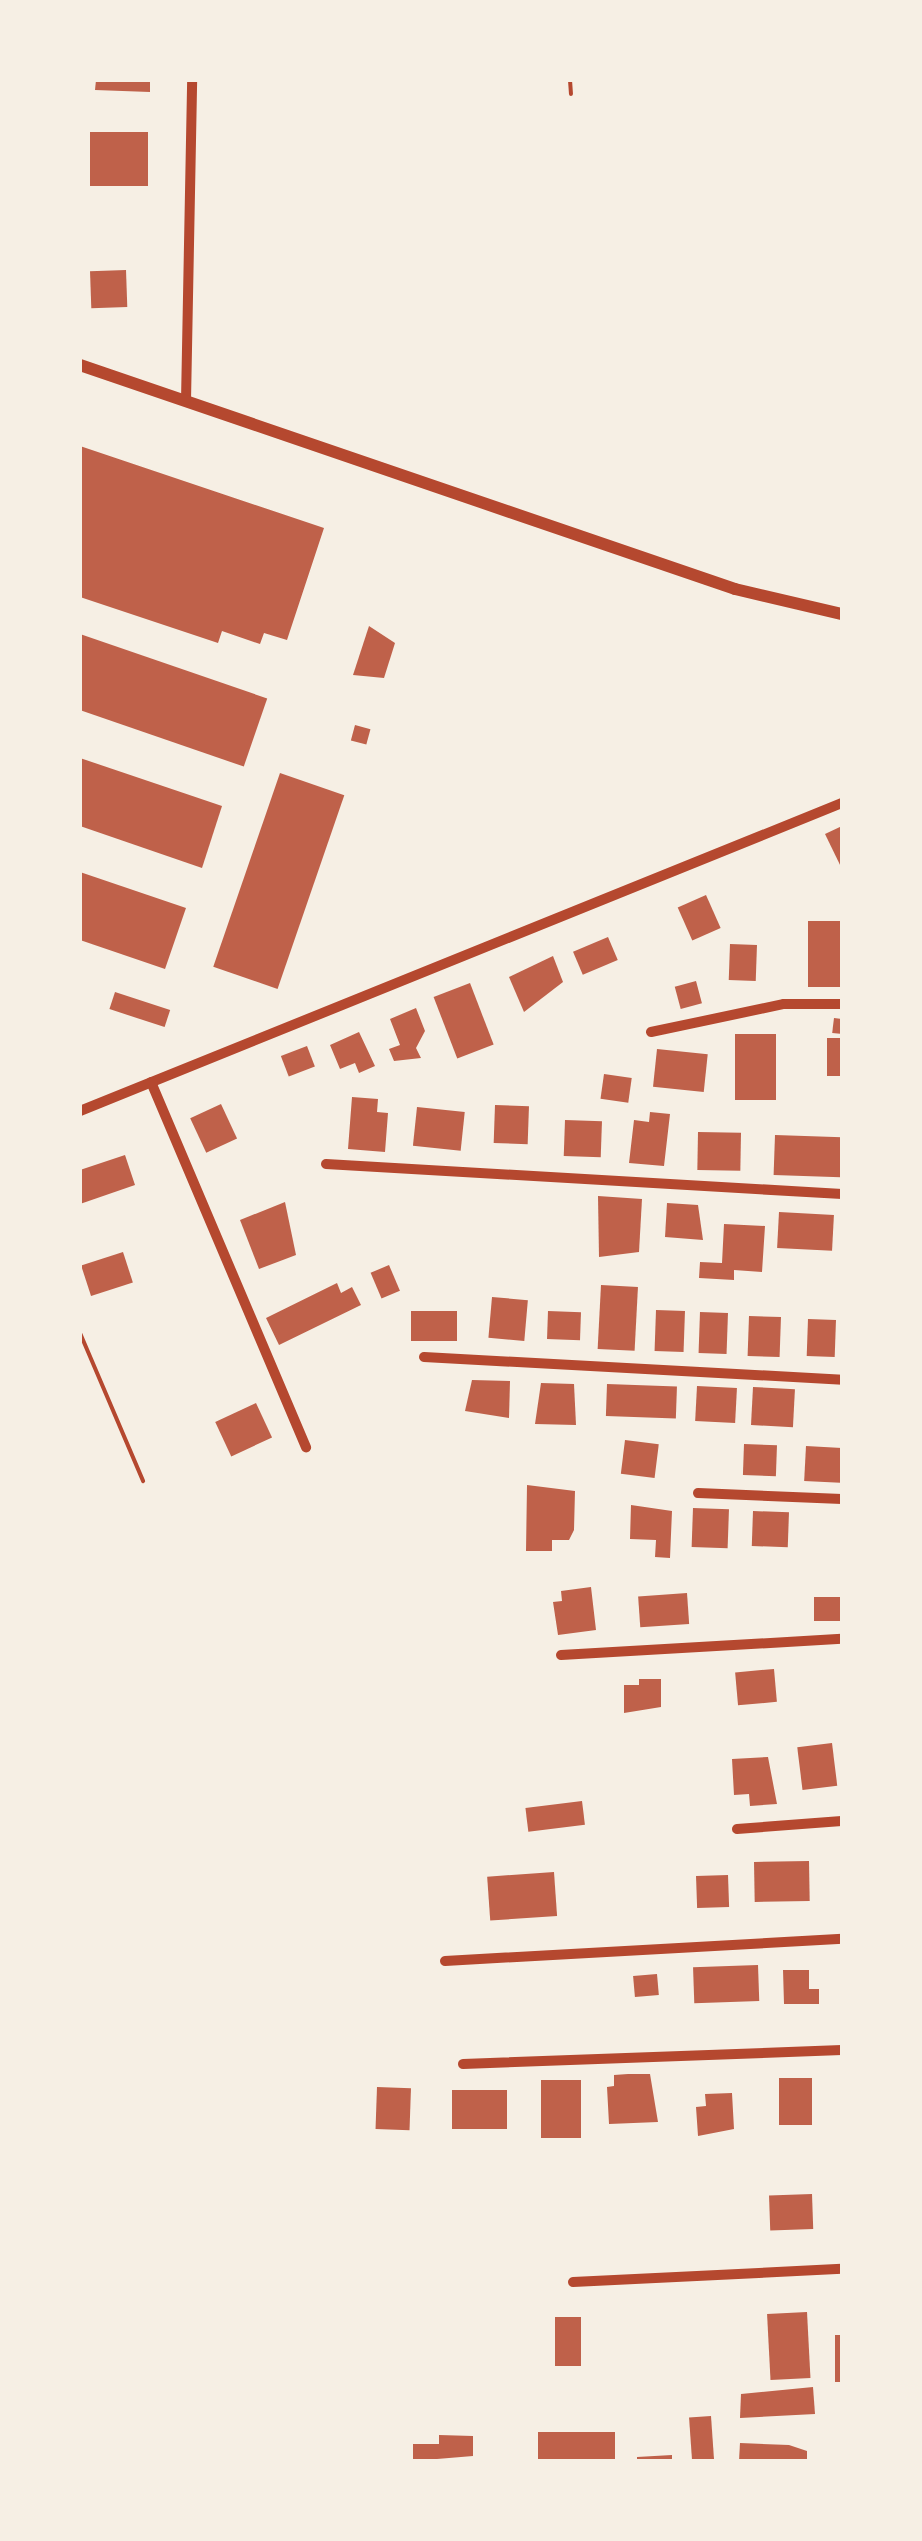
<!DOCTYPE html>
<html>
<head>
<meta charset="utf-8">
<style>
	body { margin:0 }
	#map { position:relative; width:922px; height:2541px; overflow:hidden; background:#f6efe4; font-family:Lato,sans-serif }
	div>[style] { position:absolute }
	[style*='--x'] { left:calc(var(--x)*1px); top:calc(var(--y)*1px); width:calc(var(--w)*1px); rotate:calc(var(--a)*1deg) }
	.building>* { inset:0; background:#bf614a; transform-origin:0 0 }
	.path>* { height:4px; margin:-2px; padding:0 2px; transform-origin:2px; border-radius:2px; background:#b5482f }
	.minor>* { height:10px; margin:-5px; padding:0 5px; transform-origin:5px; border-radius:5px; background:#b5482f }
	.tertiary>* { height:12px; margin:-6px; padding:0 6px; transform-origin:6px; border-radius:6px; background:#b5482f }
	span { translate:-50% -50%; white-space:nowrap; text-align:center; line-height:1.15; -webkit-text-stroke:8px #f6efe4; paint-order:stroke }
	.frame { position:absolute; inset:0; border:82px solid #f6efe4; pointer-events:none }
</style>
</head>
<body>
<div id="map">
	<div class="building">
		<div style="clip-path:polygon(96px 80px,150px 80px,150px 92px,95px 90px)"></div>
		<div style="left:90px;top:132px;width:58px;height:54px"></div>
		<div style="left:126px;top:270px;width:37px;height:36px;rotate:88deg"></div>
		<div style="clip-path:polygon(80px 446px,324px 528px,287px 640px,264px 633px,260px 644px,222px 631px,218px 643px,80px 597px)"></div>
		<div style="clip-path:polygon(369px 626px,395px 643px,384px 678px,353px 675px)"></div>
		<div style="left:80px;top:634px;width:198px;height:72px;rotate:19deg"></div>
		<div style="left:355px;top:725px;width:16px;height:16px;rotate:15deg"></div>
		<div style="clip-path:polygon(80px 758px,222px 806px,202px 868px,80px 826px)"></div>
		<div style="left:280px;top:773px;width:68px;height:205px;rotate:19deg"></div>
		<div style="clip-path:polygon(842px 826px,842px 869px,825px 834px)"></div>
		<div style="clip-path:polygon(80px 872px,186px 908px,165px 969px,80px 940px)"></div>
		<div style="left:706px;top:895px;width:36px;height:31px;rotate:66deg"></div>
		<div style="left:842px;top:921px;width:66px;height:34px;rotate:90deg"></div>
		<div style="left:608px;top:937px;width:25px;height:38px;rotate:67deg"></div>
		<div style="left:730px;top:944px;width:27px;height:36px;rotate:2deg"></div>
		<div style="clip-path:polygon(553px 956px,563px 982px,524px 1012px,509px 977px)"></div>
		<div style="left:696px;top:981px;width:23px;height:22px;rotate:75deg"></div>
		<div style="left:470px;top:983px;width:66px;height:39px;rotate:69deg"></div>
		<div style="left:115px;top:992px;width:58px;height:18px;rotate:18deg"></div>
		<div style="clip-path:polygon(416px 1008px,425px 1031px,416px 1048px,421px 1058px,394px 1061px,389px 1049px,400px 1045px,390px 1019px)"></div>
		<div style="left:834px;top:1018px;width:8px;height:15px;rotate:7deg"></div>
		<div style="clip-path:polygon(359px 1032px,375px 1066px,359px 1073px,355px 1063px,340px 1069px,330px 1045px)"></div>
		<div style="left:776px;top:1034px;width:66px;height:41px;rotate:90deg"></div>
		<div style="left:827px;top:1038px;width:15px;height:38px"></div>
		<div style="left:307px;top:1046px;width:22px;height:28px;rotate:69deg"></div>
		<div style="left:657px;top:1049px;width:51px;height:38px;rotate:6deg"></div>
		<div style="left:604px;top:1074px;width:28px;height:25px;rotate:8deg"></div>
		<div style="clip-path:polygon(352px 1097px,378px 1099px,377px 1112px,388px 1113px,385px 1152px,348px 1149px)"></div>
		<div style="left:221px;top:1104px;width:38px;height:34px;rotate:65deg"></div>
		<div style="left:495px;top:1105px;width:34px;height:38px;rotate:2deg"></div>
		<div style="left:417px;top:1107px;width:48px;height:39px;rotate:6deg"></div>
		<div style="clip-path:polygon(650px 1112px,670px 1114px,664px 1166px,629px 1163px,634px 1120px,649px 1122px)"></div>
		<div style="left:565px;top:1120px;width:37px;height:36px;rotate:2deg"></div>
		<div style="left:698px;top:1132px;width:43px;height:38px;rotate:1deg"></div>
		<div style="left:775px;top:1135px;width:67px;height:40px;rotate:2deg"></div>
		<div style="clip-path:polygon(125px 1155px,135px 1185px,80px 1204px,80px 1170px)"></div>
		<div style="clip-path:polygon(598px 1196px,642px 1199px,639px 1252px,599px 1257px)"></div>
		<div style="clip-path:polygon(285px 1202px,296px 1255px,259px 1269px,240px 1220px)"></div>
		<div style="clip-path:polygon(667px 1203px,698px 1205px,703px 1240px,665px 1237px)"></div>
		<div style="left:779px;top:1212px;width:55px;height:36px;rotate:3deg"></div>
		<div style="clip-path:polygon(724px 1224px,765px 1226px,762px 1272px,734px 1270px,734px 1280px,699px 1278px,700px 1262px,722px 1263px)"></div>
		<div style="left:123px;top:1252px;width:32px;height:44px;rotate:72deg"></div>
		<div style="left:389px;top:1265px;width:28px;height:20px;rotate:67deg"></div>
		<div style="clip-path:polygon(337px 1283px,341px 1293px,352px 1287px,361px 1305px,279px 1345px,266px 1318px)"></div>
		<div style="left:601px;top:1285px;width:37px;height:64px;rotate:3deg"></div>
		<div style="left:492px;top:1297px;width:36px;height:41px;rotate:5deg"></div>
		<div style="left:656px;top:1310px;width:29px;height:41px;rotate:2deg"></div>
		<div style="left:457px;top:1311px;width:30px;height:46px;rotate:90deg"></div>
		<div style="left:548px;top:1311px;width:33px;height:28px;rotate:2deg"></div>
		<div style="left:700px;top:1312px;width:28px;height:41px;rotate:2deg"></div>
		<div style="left:749px;top:1316px;width:32px;height:40px;rotate:2deg"></div>
		<div style="left:808px;top:1319px;width:28px;height:37px;rotate:2deg"></div>
		<div style="clip-path:polygon(472px 1380px,510px 1381px,509px 1418px,465px 1411px)"></div>
		<div style="clip-path:polygon(541px 1383px,574px 1384px,576px 1425px,535px 1424px)"></div>
		<div style="left:607px;top:1384px;width:70px;height:32px;rotate:2deg"></div>
		<div style="left:697px;top:1386px;width:40px;height:35px;rotate:3deg"></div>
		<div style="left:753px;top:1387px;width:42px;height:38px;rotate:3deg"></div>
		<div style="left:256px;top:1403px;width:38px;height:45px;rotate:65deg"></div>
		<div style="left:625px;top:1440px;width:34px;height:34px;rotate:7deg"></div>
		<div style="left:744px;top:1444px;width:33px;height:31px;rotate:2deg"></div>
		<div style="left:806px;top:1446px;width:36px;height:35px;rotate:3deg"></div>
		<div style="clip-path:polygon(527px 1485px,575px 1491px,574px 1530px,569px 1540px,552px 1540px,552px 1551px,526px 1551px)"></div>
		<div style="clip-path:polygon(631px 1505px,672px 1511px,670px 1558px,655px 1557px,656px 1540px,630px 1539px)"></div>
		<div style="left:693px;top:1508px;width:36px;height:39px;rotate:2deg"></div>
		<div style="left:753px;top:1511px;width:36px;height:35px;rotate:2deg"></div>
		<div style="clip-path:polygon(591px 1587px,596px 1630px,558px 1635px,553px 1602px,562px 1601px,561px 1591px)"></div>
		<div style="left:687px;top:1593px;width:31px;height:49px;rotate:86deg"></div>
		<div style="left:842px;top:1597px;width:24px;height:28px;rotate:90deg"></div>
		<div style="left:774px;top:1669px;width:33px;height:39px;rotate:85deg"></div>
		<div style="clip-path:polygon(639px 1679px,661px 1679px,661px 1707px,624px 1713px,624px 1685px,639px 1685px)"></div>
		<div style="left:832px;top:1743px;width:43px;height:35px;rotate:83deg"></div>
		<div style="clip-path:polygon(768px 1757px,777px 1804px,750px 1806px,749px 1794px,734px 1795px,732px 1759px)"></div>
		<div style="left:582px;top:1801px;width:24px;height:57px;rotate:83deg"></div>
		<div style="left:809px;top:1861px;width:40px;height:55px;rotate:89deg"></div>
		<div style="left:554px;top:1872px;width:44px;height:67px;rotate:86deg"></div>
		<div style="left:728px;top:1875px;width:32px;height:32px;rotate:88deg"></div>
		<div style="left:758px;top:1965px;width:36px;height:65px;rotate:88deg"></div>
		<div style="clip-path:polygon(783px 1970px,809px 1970px,809px 1989px,819px 1989px,819px 2004px,784px 2004px)"></div>
		<div style="left:657px;top:1974px;width:21px;height:24px;rotate:85deg"></div>
		<div style="clip-path:polygon(628px 2074px,650px 2074px,658px 2122px,609px 2124px,607px 2087px,614px 2086px,614px 2075px)"></div>
		<div style="left:779px;top:2078px;width:33px;height:47px"></div>
		<div style="left:541px;top:2080px;width:40px;height:58px"></div>
		<div style="left:377px;top:2087px;width:34px;height:42px;rotate:2deg"></div>
		<div style="left:507px;top:2090px;width:39px;height:55px;rotate:90deg"></div>
		<div style="clip-path:polygon(732px 2093px,734px 2129px,698px 2136px,696px 2107px,706px 2106px,705px 2094px)"></div>
		<div style="left:812px;top:2194px;width:35px;height:43px;rotate:88deg"></div>
		<div style="left:807px;top:2312px;width:66px;height:40px;rotate:87deg"></div>
		<div style="left:555px;top:2317px;width:26px;height:49px"></div>
		<div style="left:835px;top:2335px;width:7px;height:47px"></div>
		<div style="clip-path:polygon(813px 2387px,815px 2414px,740px 2418px,741px 2394px)"></div>
		<div style="left:711px;top:2416px;width:45px;height:22px;rotate:86deg"></div>
		<div style="left:615px;top:2432px;width:29px;height:77px;rotate:90deg"></div>
		<div style="clip-path:polygon(439px 2435px,473px 2436px,473px 2456px,413px 2461px,413px 2444px,439px 2444px)"></div>
		<div style="clip-path:polygon(740px 2443px,789px 2445px,807px 2451px,807px 2461px,739px 2461px)"></div>
		<div style="clip-path:polygon(672px 2455px,672px 2461px,637px 2461px,637px 2457px)"></div>
	</div>
	<div class="path">
		<div style="--x:570;--y:80;--w:14;--a:86"></div>
		<div style="--x:80;--y:1333;--w:161;--a:66.9"></div>
	</div>
	<div class="minor">
		<div style="--x:186;--y:401;--w:321;--a:-88.9"></div>
		<div style="--x:651;--y:1032;--w:136;--a:-11.9"></div>
		<div style="--x:784;--y:1004;--w:58;--a:0"></div>
		<div style="--x:151;--y:1082;--w:397;--a:67"></div>
		<div style="--x:80;--y:1111;--w:822;--a:-22.01"></div>
		<div style="--x:326;--y:1164;--w:517;--a:3.33"></div>
		<div style="--x:424;--y:1357;--w:419;--a:3.1"></div>
		<div style="--x:698;--y:1493;--w:144;--a:2.4"></div>
		<div style="--x:561;--y:1655;--w:281;--a:-3.3"></div>
		<div style="--x:737;--y:1829;--w:105;--a:-4.4"></div>
		<div style="--x:445;--y:1961;--w:398;--a:-3.2"></div>
		<div style="--x:463;--y:2064;--w:379;--a:-2.1"></div>
		<div style="--x:573;--y:2282;--w:269;--a:-2.8"></div>
	</div>
	<div class="tertiary">
		<div style="--x:80;--y:365;--w:692;--a:18.88"></div>
		<div style="--x:735;--y:589;--w:110;--a:13.2"></div>
	</div>
	<div class="frame"></div>
</div>
</body>
</html>
